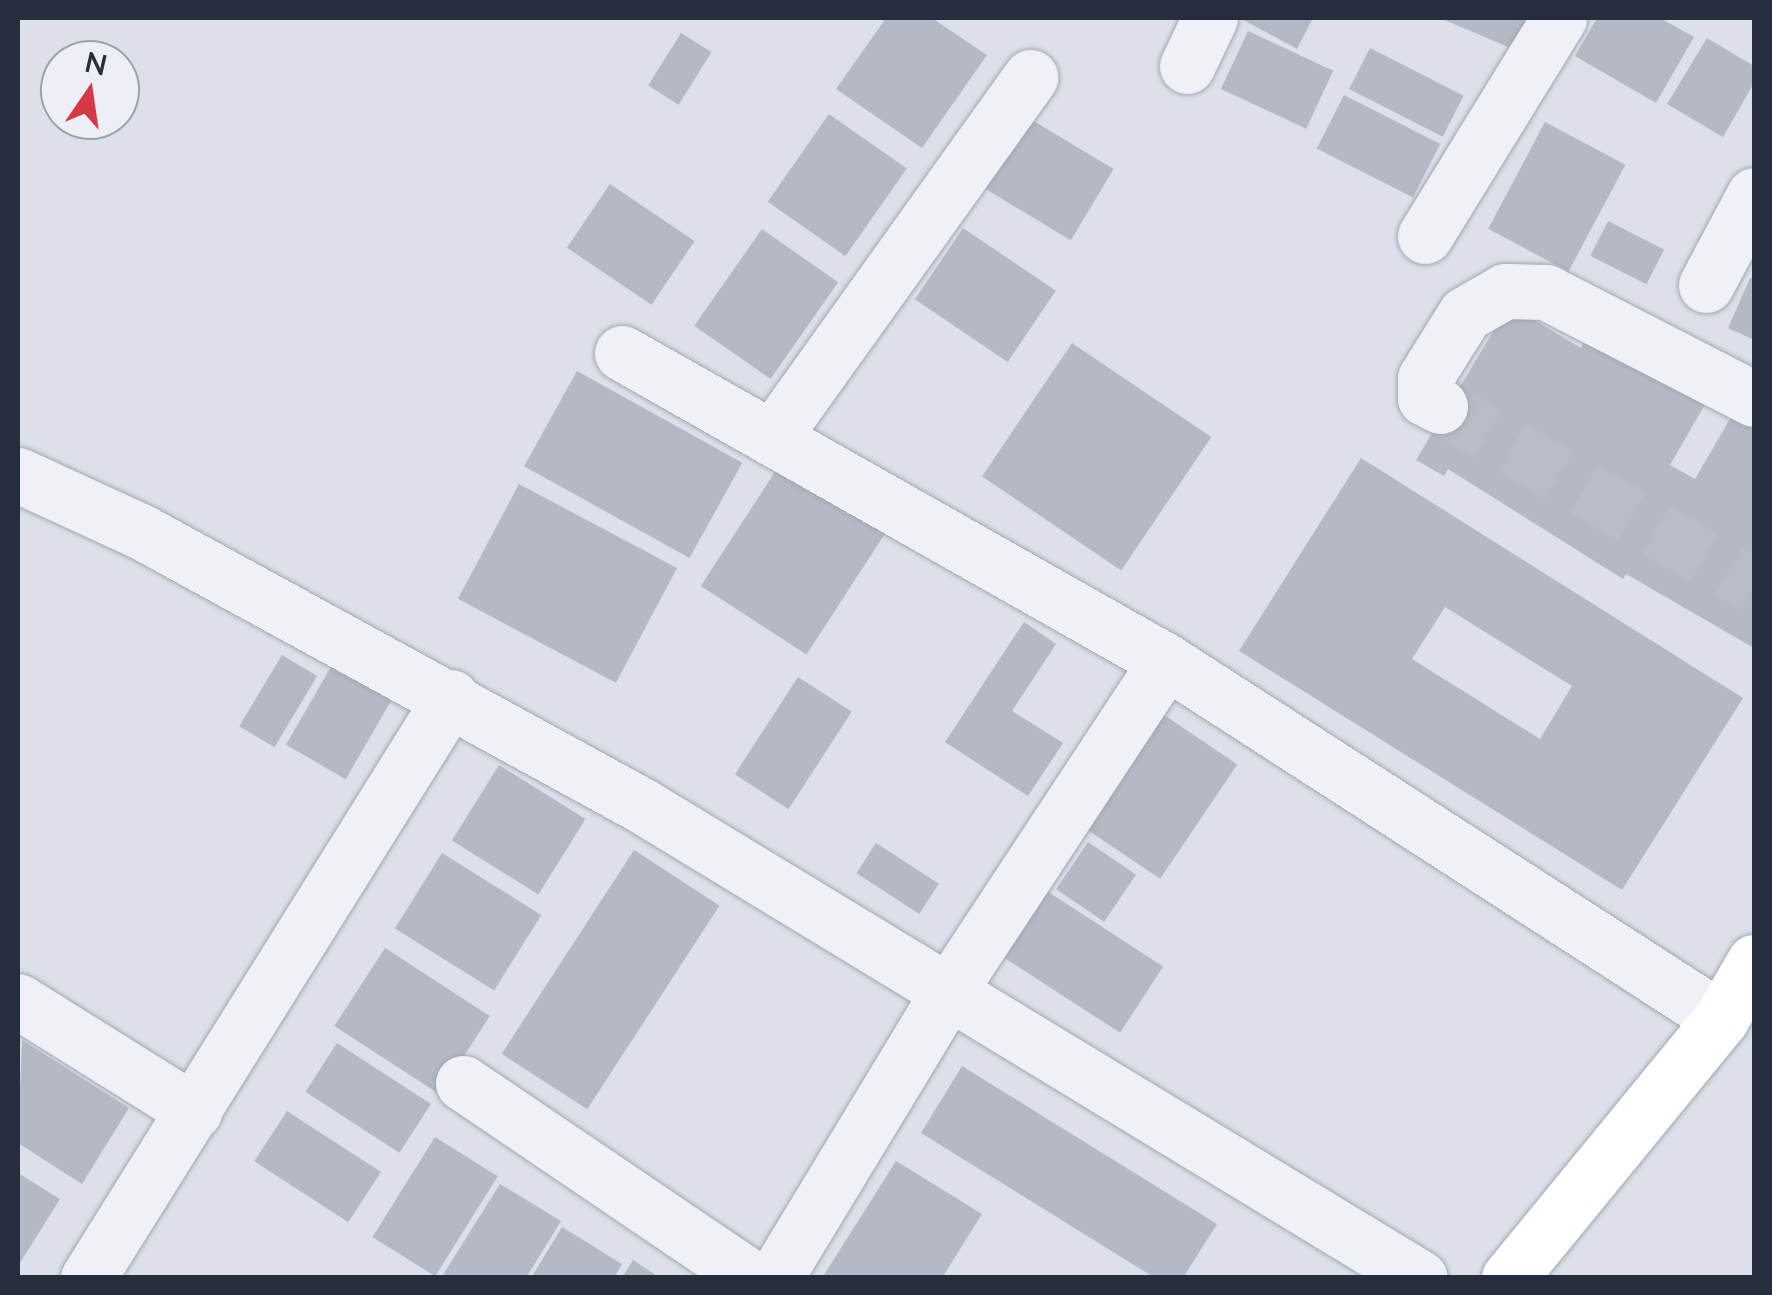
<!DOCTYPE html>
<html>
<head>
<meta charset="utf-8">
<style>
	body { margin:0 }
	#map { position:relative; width:1772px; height:1295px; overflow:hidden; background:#dde0e8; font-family:Lato,sans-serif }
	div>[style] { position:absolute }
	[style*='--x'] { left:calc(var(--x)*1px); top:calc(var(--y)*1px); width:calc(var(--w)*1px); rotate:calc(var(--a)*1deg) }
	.building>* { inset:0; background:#b4b9c5; transform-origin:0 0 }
	.minor-tunnel>* { height:55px; margin-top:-27.5px; transform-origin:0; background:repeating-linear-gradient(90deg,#b8bcc6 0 55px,transparent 0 83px) }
	.roads { filter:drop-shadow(0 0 2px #a2a7b2) drop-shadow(0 0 2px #a2a7b2) }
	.minor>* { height:55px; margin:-27.5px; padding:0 27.5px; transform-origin:27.5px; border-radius:27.5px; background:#f0f1f6 }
	.major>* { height:55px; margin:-27.5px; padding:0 27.5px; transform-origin:27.5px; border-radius:27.5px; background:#fff }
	span { translate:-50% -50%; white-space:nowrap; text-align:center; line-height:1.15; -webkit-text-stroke:10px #eceff5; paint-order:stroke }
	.frame { position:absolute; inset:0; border:20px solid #252d3f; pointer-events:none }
	.north { position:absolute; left:40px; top:40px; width:100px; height:100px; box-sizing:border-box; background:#eceff5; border:2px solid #9ca1ac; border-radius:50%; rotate:13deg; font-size:28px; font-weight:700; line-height:40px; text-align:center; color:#252d3f }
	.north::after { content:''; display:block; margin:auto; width:35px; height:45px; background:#d63846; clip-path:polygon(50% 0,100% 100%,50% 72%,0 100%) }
</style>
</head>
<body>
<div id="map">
	<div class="building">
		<div style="clip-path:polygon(886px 18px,932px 18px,987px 55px,922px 148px,836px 89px)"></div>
		<div style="clip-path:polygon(1240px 18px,1313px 18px,1297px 49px)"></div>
		<div style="clip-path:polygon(1440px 18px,1529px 18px,1515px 50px)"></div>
		<div style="clip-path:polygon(1597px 18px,1660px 18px,1694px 37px,1656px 103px,1575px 56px)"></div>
		<div style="left:1248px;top:31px;width:94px;height:64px;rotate:25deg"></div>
		<div style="left:681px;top:33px;width:36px;height:62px;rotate:32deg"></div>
		<div style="clip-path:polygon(1707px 38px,1754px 66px,1754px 83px,1723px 137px,1667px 104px)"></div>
		<div style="left:1370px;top:48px;width:105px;height:46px;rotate:27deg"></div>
		<div style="left:1344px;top:95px;width:108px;height:60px;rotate:27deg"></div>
		<div style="left:829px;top:114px;width:95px;height:107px;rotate:35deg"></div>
		<div style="left:1027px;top:117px;width:101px;height:83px;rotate:31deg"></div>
		<div style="left:1545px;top:122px;width:91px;height:121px;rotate:28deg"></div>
		<div style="left:610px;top:184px;width:102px;height:77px;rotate:34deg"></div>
		<div style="left:1608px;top:221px;width:63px;height:39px;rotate:27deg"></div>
		<div style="left:963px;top:228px;width:112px;height:86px;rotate:34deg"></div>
		<div style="left:762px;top:229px;width:93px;height:118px;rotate:35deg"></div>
		<div style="clip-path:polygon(1750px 278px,1754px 279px,1754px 340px,1728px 328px)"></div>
		<div style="clip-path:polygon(1509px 305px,1581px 348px,1594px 326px,1714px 389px,1670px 465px,1695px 479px,1741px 400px,1754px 408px,1754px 648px,1626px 574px,1623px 579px,1448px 469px,1444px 476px,1416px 460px)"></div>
		<div style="left:1072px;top:343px;width:168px;height:161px;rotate:34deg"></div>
		<div style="left:577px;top:371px;width:189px;height:109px;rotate:29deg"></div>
		<div style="clip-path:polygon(evenodd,1361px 458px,1743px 698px,1622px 890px,1239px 651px,1361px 458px,1445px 607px,1572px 686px,1540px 739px,1412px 659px,1445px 607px)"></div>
		<div style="left:782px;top:461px;width:126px;height:149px;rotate:33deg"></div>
		<div style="left:519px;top:484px;width:179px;height:130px;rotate:28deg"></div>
		<div style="clip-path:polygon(1024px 622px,1056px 644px,1012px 711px,1063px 743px,1028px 796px,945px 742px)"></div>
		<div style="left:282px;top:655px;width:41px;height:83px;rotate:31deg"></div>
		<div style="left:332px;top:665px;width:69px;height:92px;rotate:30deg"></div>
		<div style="left:798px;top:677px;width:64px;height:116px;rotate:33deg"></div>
		<div style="left:1161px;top:713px;width:92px;height:138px;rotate:34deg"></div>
		<div style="left:499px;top:765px;width:102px;height:89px;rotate:32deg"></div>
		<div style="left:1088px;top:842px;width:58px;height:57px;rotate:34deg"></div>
		<div style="left:876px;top:843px;width:75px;height:36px;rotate:33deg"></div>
		<div style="left:634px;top:850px;width:102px;height:243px;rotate:33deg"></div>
		<div style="left:442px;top:853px;width:117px;height:89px;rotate:32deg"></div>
		<div style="left:1039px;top:886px;width:148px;height:79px;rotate:33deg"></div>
		<div style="left:385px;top:948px;width:125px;height:93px;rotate:33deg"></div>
		<div style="clip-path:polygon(22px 1040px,129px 1108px,82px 1184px,18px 1143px)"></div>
		<div style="left:337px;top:1043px;width:112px;height:58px;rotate:33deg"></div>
		<div style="clip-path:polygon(962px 1066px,1217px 1224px,1183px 1278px,1155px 1278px,921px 1133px)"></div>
		<div style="left:287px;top:1111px;width:112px;height:60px;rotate:33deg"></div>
		<div style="left:435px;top:1137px;width:74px;height:118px;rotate:32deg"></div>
		<div style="clip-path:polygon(896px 1161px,982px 1214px,942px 1278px,822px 1278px)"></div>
		<div style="clip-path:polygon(18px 1173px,60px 1199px,18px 1266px)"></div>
		<div style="clip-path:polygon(500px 1184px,561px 1221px,526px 1278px,441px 1278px)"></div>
		<div style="clip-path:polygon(562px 1227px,622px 1264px,614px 1278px,531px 1278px)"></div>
		<div style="clip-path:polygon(633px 1260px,660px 1278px,622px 1278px)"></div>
	</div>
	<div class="minor-tunnel">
		<div style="--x:1440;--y:406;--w:362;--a:29.8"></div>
	</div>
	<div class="roads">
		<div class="minor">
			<div style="--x:1187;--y:66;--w:53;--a:-64.4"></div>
			<div style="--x:1425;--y:236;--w:256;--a:-58.4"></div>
			<div style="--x:1706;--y:285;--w:102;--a:-61.9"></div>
			<div style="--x:622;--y:353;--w:625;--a:29.52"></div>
			<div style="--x:1166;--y:661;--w:660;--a:32.82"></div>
			<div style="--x:1440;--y:406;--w:17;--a:-152"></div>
			<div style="--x:1425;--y:398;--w:20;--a:-90"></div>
			<div style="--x:1425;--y:378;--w:75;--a:-58"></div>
			<div style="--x:1465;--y:314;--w:46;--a:-29.9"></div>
			<div style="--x:1505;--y:291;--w:41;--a:1.4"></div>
			<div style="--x:1546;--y:292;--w:234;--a:27.2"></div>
			<div style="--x:772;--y:438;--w:444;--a:-54.4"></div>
			<div style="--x:18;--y:475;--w:136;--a:24.7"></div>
			<div style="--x:142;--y:532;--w:569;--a:28.68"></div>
			<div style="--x:641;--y:805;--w:911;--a:31.27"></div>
			<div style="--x:18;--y:1001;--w:208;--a:32"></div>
			<div style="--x:463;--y:1083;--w:348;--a:34.1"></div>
			<div style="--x:88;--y:1278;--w:685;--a:-58"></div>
			<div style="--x:775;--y:1278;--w:334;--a:-58.8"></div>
			<div style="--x:948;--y:992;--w:396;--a:-56.6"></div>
		</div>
		<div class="major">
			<div style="--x:1509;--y:1278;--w:335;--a:-50.7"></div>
			<div style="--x:1721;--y:1019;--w:66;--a:-59.9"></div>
		</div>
	</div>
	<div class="frame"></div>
	<div class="north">N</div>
</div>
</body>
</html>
